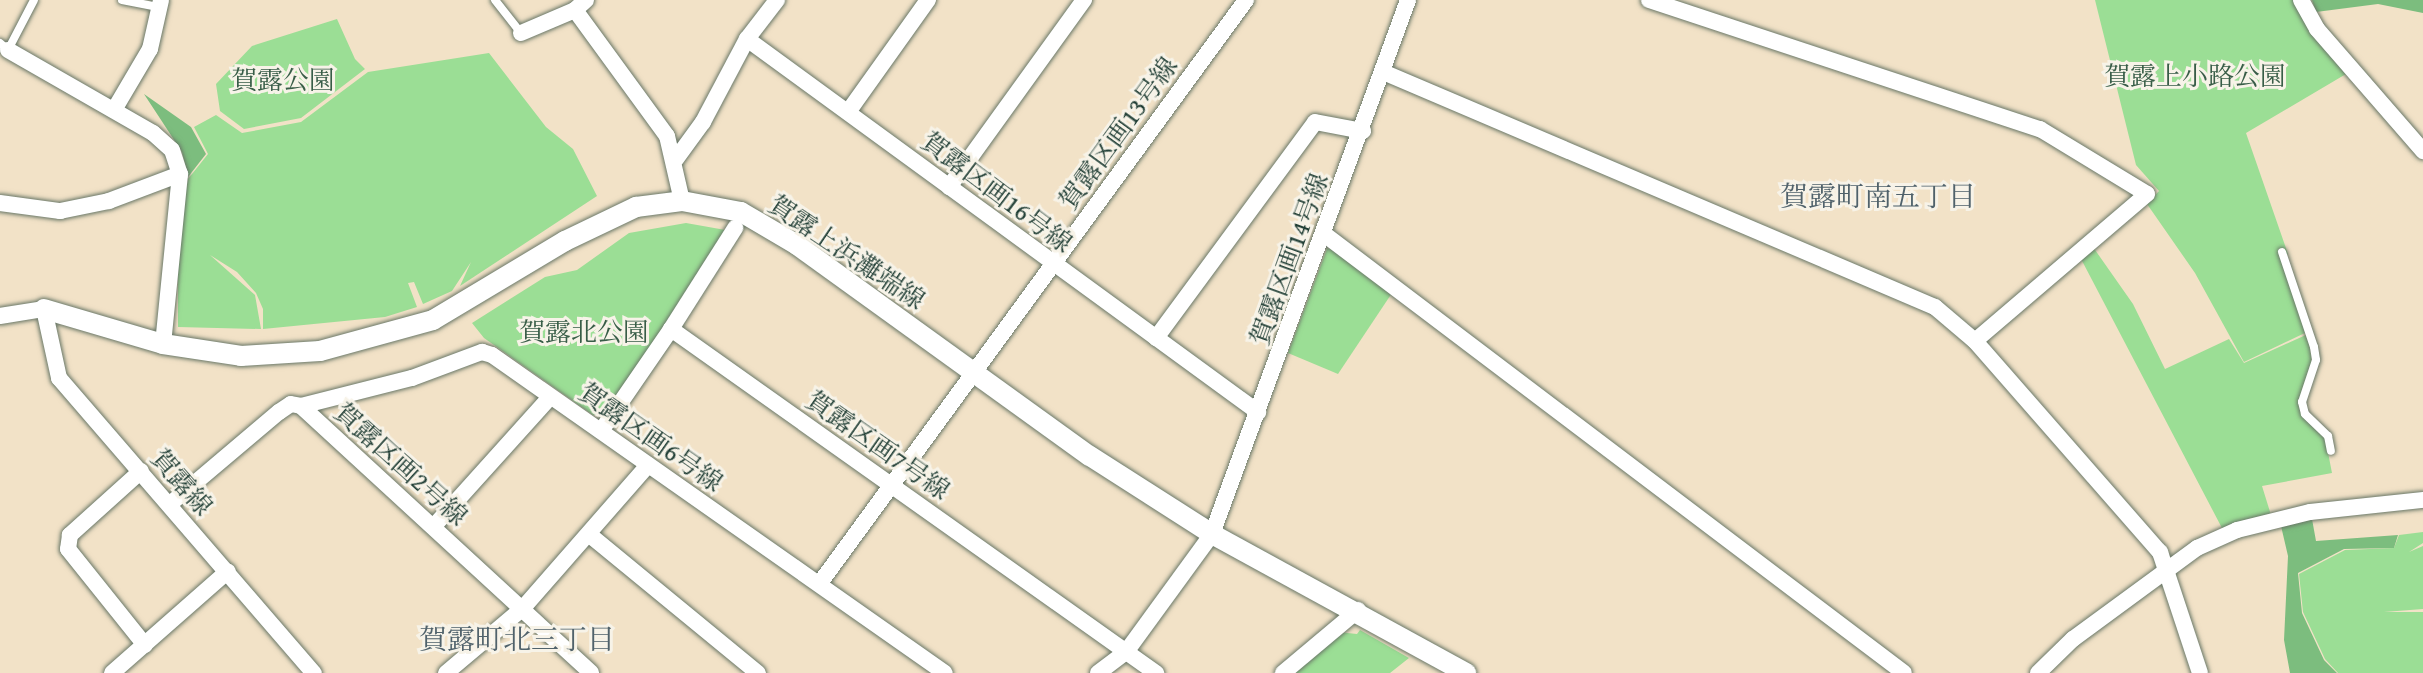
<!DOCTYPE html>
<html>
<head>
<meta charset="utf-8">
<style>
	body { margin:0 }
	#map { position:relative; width:2423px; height:673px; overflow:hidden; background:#f2e2c7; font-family:"Gentium Book Plus","Noto Serif JP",serif }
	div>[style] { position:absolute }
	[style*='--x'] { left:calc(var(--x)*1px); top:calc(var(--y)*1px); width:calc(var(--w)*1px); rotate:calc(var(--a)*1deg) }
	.green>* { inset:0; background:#9bde95 }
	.forest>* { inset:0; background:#7cbd7e }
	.roads { filter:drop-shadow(0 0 2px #697767) drop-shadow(0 0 2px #697767) }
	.service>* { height:8px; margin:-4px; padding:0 4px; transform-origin:4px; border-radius:4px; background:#fff }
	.minor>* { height:16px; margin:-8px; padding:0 8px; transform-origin:8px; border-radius:8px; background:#fff }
	.tertiary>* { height:20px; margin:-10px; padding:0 10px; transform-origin:10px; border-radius:10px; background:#fff }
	span { translate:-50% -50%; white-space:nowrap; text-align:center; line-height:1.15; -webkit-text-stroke:6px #f7f3e8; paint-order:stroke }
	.park-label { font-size:26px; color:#385d47 }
	.street-label { font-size:26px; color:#1f3d34 }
	.neighbourhood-label { font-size:28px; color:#50626b }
</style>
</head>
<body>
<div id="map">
	<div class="green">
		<div style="clip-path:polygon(2095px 0,2293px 0,2346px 74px,2246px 133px,2288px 254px,2281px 256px,2307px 332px,2244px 362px,2195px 273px,2147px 204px,2159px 191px,2136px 165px)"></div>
		<div style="clip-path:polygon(337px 19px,355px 59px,365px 69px,301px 118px,244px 129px,220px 111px,216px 84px,252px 46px)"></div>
		<div style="clip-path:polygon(489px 53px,546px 127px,573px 149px,597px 196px,460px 286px,471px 262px,452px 291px,423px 304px,414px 282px,408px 283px,417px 307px,385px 317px,263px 329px,263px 309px,256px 293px,237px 272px,210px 255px,255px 295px,261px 329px,178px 327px,178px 230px,188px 179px,208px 154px,194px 127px,216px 115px,242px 133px,301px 122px,368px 72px)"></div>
		<div style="clip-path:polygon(686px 223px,731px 231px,604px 413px,593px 415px,484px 338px,472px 323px,545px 277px,577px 270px,629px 233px)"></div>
		<div style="clip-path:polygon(2093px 247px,2133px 304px,2165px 369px,2229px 339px,2244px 363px,2308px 334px,2312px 364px,2301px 410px,2325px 437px,2332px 473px,2262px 486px,2271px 515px,2223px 530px,2080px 257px)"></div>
		<div style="clip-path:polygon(1334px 248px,1394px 290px,1338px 374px,1288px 353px,1327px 249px)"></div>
		<div style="clip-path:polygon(2423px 532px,2423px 543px,2409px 552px,2423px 546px,2423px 609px,2384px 612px,2423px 612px,2423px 673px,2338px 673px,2325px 659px,2303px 612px,2299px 574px,2345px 550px,2394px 548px,2399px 535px)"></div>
		<div style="clip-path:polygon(1360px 630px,1409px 658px,1390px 673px,1291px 673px,1338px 632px,1357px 634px)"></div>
	</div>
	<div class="forest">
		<div style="clip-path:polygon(2312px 0,2423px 0,2423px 13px,2378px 4px,2316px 12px)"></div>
		<div style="clip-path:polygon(144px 94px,191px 127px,206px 154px,188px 177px,182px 152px)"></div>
		<div style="clip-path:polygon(2312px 519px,2316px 541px,2398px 535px,2394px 548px,2344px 549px,2298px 573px,2302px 613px,2324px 660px,2337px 673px,2290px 673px,2284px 640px,2288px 556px,2281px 526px)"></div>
	</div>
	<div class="roads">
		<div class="service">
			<div style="--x:122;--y:0;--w:38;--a:11"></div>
			<div style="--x:495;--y:0;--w:42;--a:51.8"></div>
			<div style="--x:0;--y:43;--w:11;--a:41"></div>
			<div style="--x:8;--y:50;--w:56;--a:-62.5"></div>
			<div style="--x:2282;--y:252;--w:100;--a:71.4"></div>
			<div style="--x:2314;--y:347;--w:13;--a:81"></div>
			<div style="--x:2316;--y:360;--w:44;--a:108.4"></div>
			<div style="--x:2302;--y:402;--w:12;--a:76"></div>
			<div style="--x:2305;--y:414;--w:32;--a:44"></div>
			<div style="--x:2328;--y:436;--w:15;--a:79"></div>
		</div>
		<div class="minor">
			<div style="--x:586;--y:0;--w:15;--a:138"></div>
			<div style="--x:575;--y:10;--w:156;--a:53.9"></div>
			<div style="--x:667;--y:136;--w:67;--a:77"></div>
			<div style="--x:777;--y:0;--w:49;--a:127.6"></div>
			<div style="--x:747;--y:39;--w:633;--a:36.13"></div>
			<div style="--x:1649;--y:0;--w:412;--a:18.3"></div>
			<div style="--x:2040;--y:129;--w:125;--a:31.3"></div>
			<div style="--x:2147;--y:194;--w:226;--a:139.5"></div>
			<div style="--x:2301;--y:0;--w:33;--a:61"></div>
			<div style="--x:2317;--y:29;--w:162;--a:49"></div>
			<div style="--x:521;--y:33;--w:59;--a:-23.1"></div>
			<div style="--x:8;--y:50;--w:167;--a:29.8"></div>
			<div style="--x:153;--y:133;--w:25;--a:42"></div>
			<div style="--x:172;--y:150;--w:25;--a:72"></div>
			<div style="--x:180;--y:174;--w:171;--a:95.7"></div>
			<div style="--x:1383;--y:72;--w:600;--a:23.06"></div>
			<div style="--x:1935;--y:307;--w:52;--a:40.4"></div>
			<div style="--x:1975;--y:341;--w:281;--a:48.8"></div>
			<div style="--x:2160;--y:552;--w:127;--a:71.7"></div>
			<div style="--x:114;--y:110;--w:71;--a:-59.5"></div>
			<div style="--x:150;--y:49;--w:50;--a:-77.3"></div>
			<div style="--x:848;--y:112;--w:138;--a:-54.5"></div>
			<div style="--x:676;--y:159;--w:46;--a:-53.9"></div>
			<div style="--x:703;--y:122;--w:94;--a:-62.1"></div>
			<div style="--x:949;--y:187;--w:231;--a:-54.2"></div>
			<div style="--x:0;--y:203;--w:61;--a:7.6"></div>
			<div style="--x:60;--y:211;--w:50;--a:-11.5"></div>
			<div style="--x:109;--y:201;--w:76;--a:-20.8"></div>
			<div style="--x:1324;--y:234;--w:727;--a:37.12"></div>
			<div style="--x:0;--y:316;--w:45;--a:-9"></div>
			<div style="--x:44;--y:309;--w:71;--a:77.7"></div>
			<div style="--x:59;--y:378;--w:390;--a:49.2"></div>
			<div style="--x:671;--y:329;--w:120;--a:-57.6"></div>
			<div style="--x:1156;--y:338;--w:268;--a:-53.6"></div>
			<div style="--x:1315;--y:122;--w:49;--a:10.6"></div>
			<div style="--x:301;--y:406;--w:114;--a:-14.2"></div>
			<div style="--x:412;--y:378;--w:75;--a:-20.4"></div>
			<div style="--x:482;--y:352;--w:10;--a:17"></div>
			<div style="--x:492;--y:355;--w:553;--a:35.07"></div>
			<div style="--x:601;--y:431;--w:124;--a:-55.5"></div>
			<div style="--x:671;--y:329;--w:595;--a:35.35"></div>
			<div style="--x:141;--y:471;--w:96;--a:138"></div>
			<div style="--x:70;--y:535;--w:14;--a:98"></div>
			<div style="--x:68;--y:549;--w:123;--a:51.3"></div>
			<div style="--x:170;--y:504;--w:143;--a:-40.2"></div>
			<div style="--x:279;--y:412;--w:14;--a:-34"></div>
			<div style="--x:291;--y:404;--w:10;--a:11"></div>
			<div style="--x:301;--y:406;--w:394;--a:42.6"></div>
			<div style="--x:434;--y:526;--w:173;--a:-48"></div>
			<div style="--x:591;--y:536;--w:216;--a:39.4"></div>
			<div style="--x:820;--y:583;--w:722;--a:-53.84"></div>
			<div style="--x:112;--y:673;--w:154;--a:-41.3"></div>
			<div style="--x:446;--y:673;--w:101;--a:-40.2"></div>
			<div style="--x:523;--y:608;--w:190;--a:-48.8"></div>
			<div style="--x:1098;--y:673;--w:35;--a:-37"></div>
			<div style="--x:1126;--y:652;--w:146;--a:-53.9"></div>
			<div style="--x:1212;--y:534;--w:569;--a:-69.84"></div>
			<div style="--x:1283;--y:673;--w:98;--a:-40"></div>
			<div style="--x:2038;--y:673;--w:49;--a:-44.2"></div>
			<div style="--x:2073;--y:639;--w:154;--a:-36.3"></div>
			<div style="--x:2197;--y:548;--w:44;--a:-24.2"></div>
			<div style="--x:2237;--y:530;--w:75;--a:-13.9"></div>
			<div style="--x:2310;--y:512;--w:114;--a:-6.1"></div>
		</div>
		<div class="tertiary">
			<div style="--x:44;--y:309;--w:124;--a:16.4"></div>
			<div style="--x:163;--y:344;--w:79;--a:8.7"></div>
			<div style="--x:241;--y:356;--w:79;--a:-3.6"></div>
			<div style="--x:320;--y:351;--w:117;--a:-15.3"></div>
			<div style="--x:433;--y:320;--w:154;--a:-30.9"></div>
			<div style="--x:565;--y:241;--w:79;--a:-25.6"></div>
			<div style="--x:636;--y:207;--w:46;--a:-7.4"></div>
			<div style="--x:682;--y:201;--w:60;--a:10.6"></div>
			<div style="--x:741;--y:212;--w:65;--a:30.5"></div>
			<div style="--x:797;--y:245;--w:361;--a:35.8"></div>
			<div style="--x:1090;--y:456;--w:145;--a:32.6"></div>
			<div style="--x:1212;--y:534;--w:290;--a:28.7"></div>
		</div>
	</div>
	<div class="park-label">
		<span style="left:2195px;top:76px">賀露上小路公園</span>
		<span style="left:283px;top:80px">賀露公園</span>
		<span style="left:584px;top:332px">賀露北公園</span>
	</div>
	<div class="street-label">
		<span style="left:1118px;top:133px;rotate:-54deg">賀露区画13号線</span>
		<span style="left:997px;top:192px;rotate:37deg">賀露区画16号線</span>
		<span style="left:847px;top:252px;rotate:34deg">賀露上浜灘端線</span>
		<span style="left:1289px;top:259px;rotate:-70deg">賀露区画14号線</span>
		<span style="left:651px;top:437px;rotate:35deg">賀露区画6号線</span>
		<span style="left:878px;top:445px;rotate:35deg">賀露区画7号線</span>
		<span style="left:401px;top:464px;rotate:42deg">賀露区画2号線</span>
		<span style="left:182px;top:482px;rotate:49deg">賀露線</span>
	</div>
	<div class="neighbourhood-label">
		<span style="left:1878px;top:196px">賀露町南五丁目</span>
		<span style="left:517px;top:639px">賀露町北三丁目</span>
	</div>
</div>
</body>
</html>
